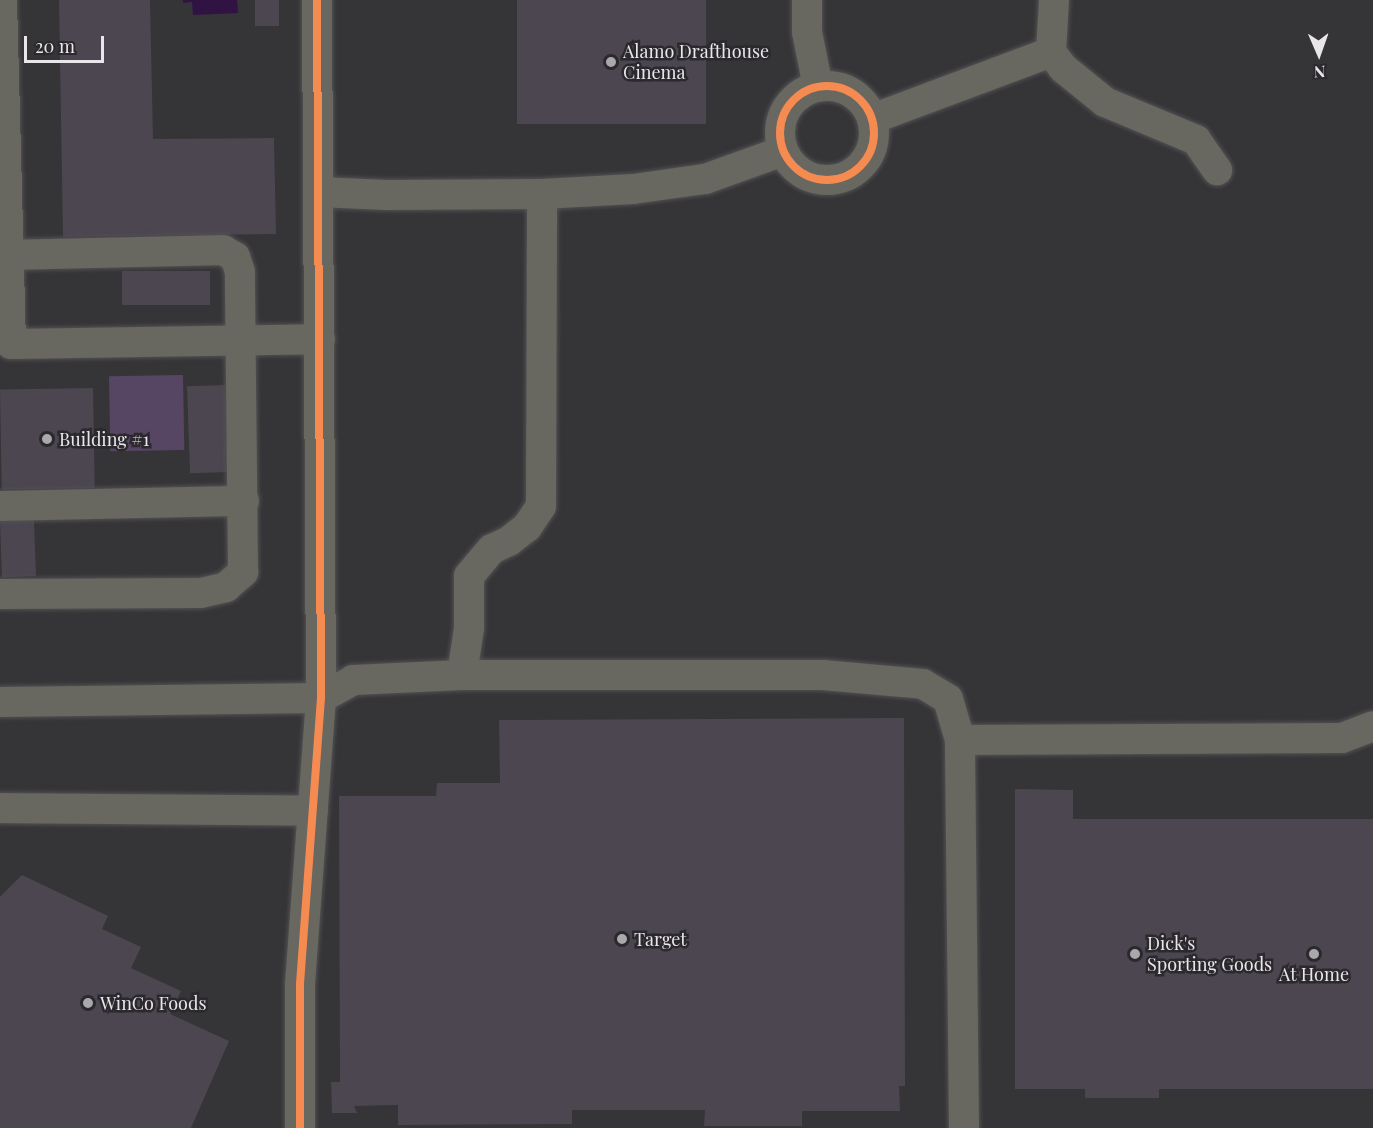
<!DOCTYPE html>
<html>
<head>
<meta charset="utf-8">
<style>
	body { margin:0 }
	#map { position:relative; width:1373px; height:1128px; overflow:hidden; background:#353437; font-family:"Playfair Display",serif }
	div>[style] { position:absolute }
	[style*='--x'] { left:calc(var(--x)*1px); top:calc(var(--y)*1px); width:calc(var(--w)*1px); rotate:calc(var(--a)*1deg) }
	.green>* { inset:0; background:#564664; transform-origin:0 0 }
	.water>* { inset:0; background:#301343 }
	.building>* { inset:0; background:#4c4651; transform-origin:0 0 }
	.roads { filter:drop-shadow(0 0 2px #525153) drop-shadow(0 0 2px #525153) }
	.minor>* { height:30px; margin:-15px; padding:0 15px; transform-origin:15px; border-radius:15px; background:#686760 }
	.minor>.ring { margin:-15px; padding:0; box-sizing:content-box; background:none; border:30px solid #686760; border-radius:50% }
	.cycleway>* { height:8px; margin:-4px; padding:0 4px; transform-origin:4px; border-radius:4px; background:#f68b52 }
	.cycleway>.ring { margin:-4px; padding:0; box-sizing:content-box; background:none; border:8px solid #f68b52; border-radius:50% }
	.dots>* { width:16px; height:16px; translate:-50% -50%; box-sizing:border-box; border:3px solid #2b292e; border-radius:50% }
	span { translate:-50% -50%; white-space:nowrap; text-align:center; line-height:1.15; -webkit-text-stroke:5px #2b292e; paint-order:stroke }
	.poi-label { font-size:18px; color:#e8e6e9 }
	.left { translate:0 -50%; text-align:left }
	.north { position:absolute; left:1289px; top:24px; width:60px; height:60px; -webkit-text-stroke:4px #2b292e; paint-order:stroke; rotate:178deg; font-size:16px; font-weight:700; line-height:24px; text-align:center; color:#e8e6e9 }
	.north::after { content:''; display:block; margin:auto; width:21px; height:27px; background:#e8e6e9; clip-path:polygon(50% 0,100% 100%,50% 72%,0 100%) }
	.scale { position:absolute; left:24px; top:36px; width:80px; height:27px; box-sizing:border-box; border:3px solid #e8e6e9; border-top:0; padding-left:8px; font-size:18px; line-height:21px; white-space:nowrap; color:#e8e6e9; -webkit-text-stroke:4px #2b292e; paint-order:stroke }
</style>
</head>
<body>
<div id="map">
	<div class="green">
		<div style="left:183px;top:375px;width:75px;height:74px;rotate:89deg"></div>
	</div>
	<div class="water">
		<div style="clip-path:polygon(183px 0,237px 0,238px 13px,193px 15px,192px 2px,183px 3px)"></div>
	</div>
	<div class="building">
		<div style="clip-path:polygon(59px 0,150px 0,153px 139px,274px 138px,276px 234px,63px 237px)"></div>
		<div style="left:255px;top:0;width:24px;height:26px"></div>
		<div style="left:517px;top:0;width:189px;height:124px"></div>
		<div style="left:122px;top:271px;width:88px;height:34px"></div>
		<div style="left:226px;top:385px;width:87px;height:39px;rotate:88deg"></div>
		<div style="left:93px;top:388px;width:100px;height:93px;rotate:89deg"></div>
		<div style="left:34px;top:520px;width:56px;height:34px;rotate:88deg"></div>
		<div style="clip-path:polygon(904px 718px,905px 1086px,899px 1086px,900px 1111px,802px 1111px,802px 1126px,704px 1126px,705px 1110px,572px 1110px,572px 1124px,398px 1125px,398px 1105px,354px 1106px,357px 1113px,332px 1113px,331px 1082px,340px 1082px,339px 796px,436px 796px,437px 783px,500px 783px,499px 720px)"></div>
		<div style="clip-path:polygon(1015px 789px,1073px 790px,1073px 819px,1373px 819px,1373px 1089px,1159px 1089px,1159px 1098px,1085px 1098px,1085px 1089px,1015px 1089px)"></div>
		<div style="clip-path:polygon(22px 875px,108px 916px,102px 929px,141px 947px,131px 968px,181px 991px,170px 1014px,229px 1041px,191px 1128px,0 1128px,0 897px)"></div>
	</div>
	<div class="roads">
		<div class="minor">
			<div style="--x:2;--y:0;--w:344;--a:88.5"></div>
			<div style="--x:11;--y:344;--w:309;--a:-0.9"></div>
			<div style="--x:807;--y:0;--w:32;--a:90"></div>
			<div style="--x:807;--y:32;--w:56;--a:78.7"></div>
			<div style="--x:1054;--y:0;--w:52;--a:93.3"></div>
			<div style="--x:1051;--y:52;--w:20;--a:53"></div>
			<div style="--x:1063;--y:68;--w:54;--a:39"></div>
			<div style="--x:1105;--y:102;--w:99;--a:22.7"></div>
			<div style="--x:1196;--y:140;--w:37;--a:55"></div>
			<div class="ring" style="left:780px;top:86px;width:64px;height:64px"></div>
			<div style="--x:872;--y:119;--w:191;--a:-20.5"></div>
			<div style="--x:318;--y:192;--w:69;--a:2.5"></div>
			<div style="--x:387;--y:195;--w:155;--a:-0.4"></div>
			<div style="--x:542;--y:194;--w:91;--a:-3.1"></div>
			<div style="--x:633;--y:189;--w:73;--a:-7.9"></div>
			<div style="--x:705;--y:179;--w:83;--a:-19.7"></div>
			<div style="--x:0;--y:506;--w:244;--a:-1.2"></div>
			<div style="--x:0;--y:594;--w:201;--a:-0.3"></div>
			<div style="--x:201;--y:593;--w:26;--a:-13"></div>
			<div style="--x:226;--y:587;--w:23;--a:-41"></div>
			<div style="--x:243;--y:572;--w:300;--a:-90.6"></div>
			<div style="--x:240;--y:272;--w:16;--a:-108"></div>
			<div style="--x:235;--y:257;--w:14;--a:-150"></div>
			<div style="--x:223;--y:250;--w:214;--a:178.7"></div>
			<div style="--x:462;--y:675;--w:361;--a:0"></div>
			<div style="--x:823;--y:675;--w:100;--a:5.1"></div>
			<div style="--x:923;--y:684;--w:29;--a:31"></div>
			<div style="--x:948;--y:699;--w:43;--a:73.7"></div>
			<div style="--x:0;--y:702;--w:321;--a:-0.7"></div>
			<div style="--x:321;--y:698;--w:37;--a:-29"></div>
			<div style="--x:353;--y:680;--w:109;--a:-2.6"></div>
			<div style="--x:462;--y:675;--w:48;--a:-81.5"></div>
			<div style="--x:469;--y:628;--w:52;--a:-90"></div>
			<div style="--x:469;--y:576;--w:35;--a:-50"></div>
			<div style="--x:492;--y:549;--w:19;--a:-25"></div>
			<div style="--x:509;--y:541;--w:23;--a:-38"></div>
			<div style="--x:527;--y:527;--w:25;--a:-56"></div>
			<div style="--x:541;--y:506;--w:312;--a:-89.8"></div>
			<div style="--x:0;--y:808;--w:313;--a:0.5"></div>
			<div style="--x:300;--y:1128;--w:144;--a:-90"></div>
			<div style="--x:300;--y:984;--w:287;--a:-85.8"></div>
			<div style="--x:321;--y:698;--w:698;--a:-90.33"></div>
			<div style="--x:964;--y:1128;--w:388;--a:-90.6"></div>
			<div style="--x:960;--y:740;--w:382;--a:-0.3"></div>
			<div style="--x:1342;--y:738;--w:33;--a:-21"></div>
		</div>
	</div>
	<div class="cycleway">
		<div class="ring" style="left:780px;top:86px;width:86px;height:86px"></div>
		<div style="--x:300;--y:1128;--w:144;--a:-90"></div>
		<div style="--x:300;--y:984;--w:287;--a:-85.8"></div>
		<div style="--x:321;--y:698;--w:698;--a:-90.33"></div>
	</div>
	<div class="dots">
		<div style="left:611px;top:62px;background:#a9a8ab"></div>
		<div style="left:47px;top:439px;background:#a9a8ab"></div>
		<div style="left:622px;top:939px;background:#a9a8ab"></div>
		<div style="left:1135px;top:954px;background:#a9a8ab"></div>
		<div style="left:1314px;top:954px;background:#a9a8ab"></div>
		<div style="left:88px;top:1003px;background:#a9a8ab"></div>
	</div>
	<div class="poi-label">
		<span class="left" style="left:623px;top:62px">Alamo Drafthouse<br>Cinema</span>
		<span class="left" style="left:59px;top:439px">Building #1</span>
		<span class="left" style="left:634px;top:939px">Target</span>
		<span class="left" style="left:1147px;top:954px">Dick's<br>Sporting Goods</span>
		<span style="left:1314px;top:974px">At Home</span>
		<span class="left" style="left:100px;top:1003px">WinCo Foods</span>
	</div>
	<div class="north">N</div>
	<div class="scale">20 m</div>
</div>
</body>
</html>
